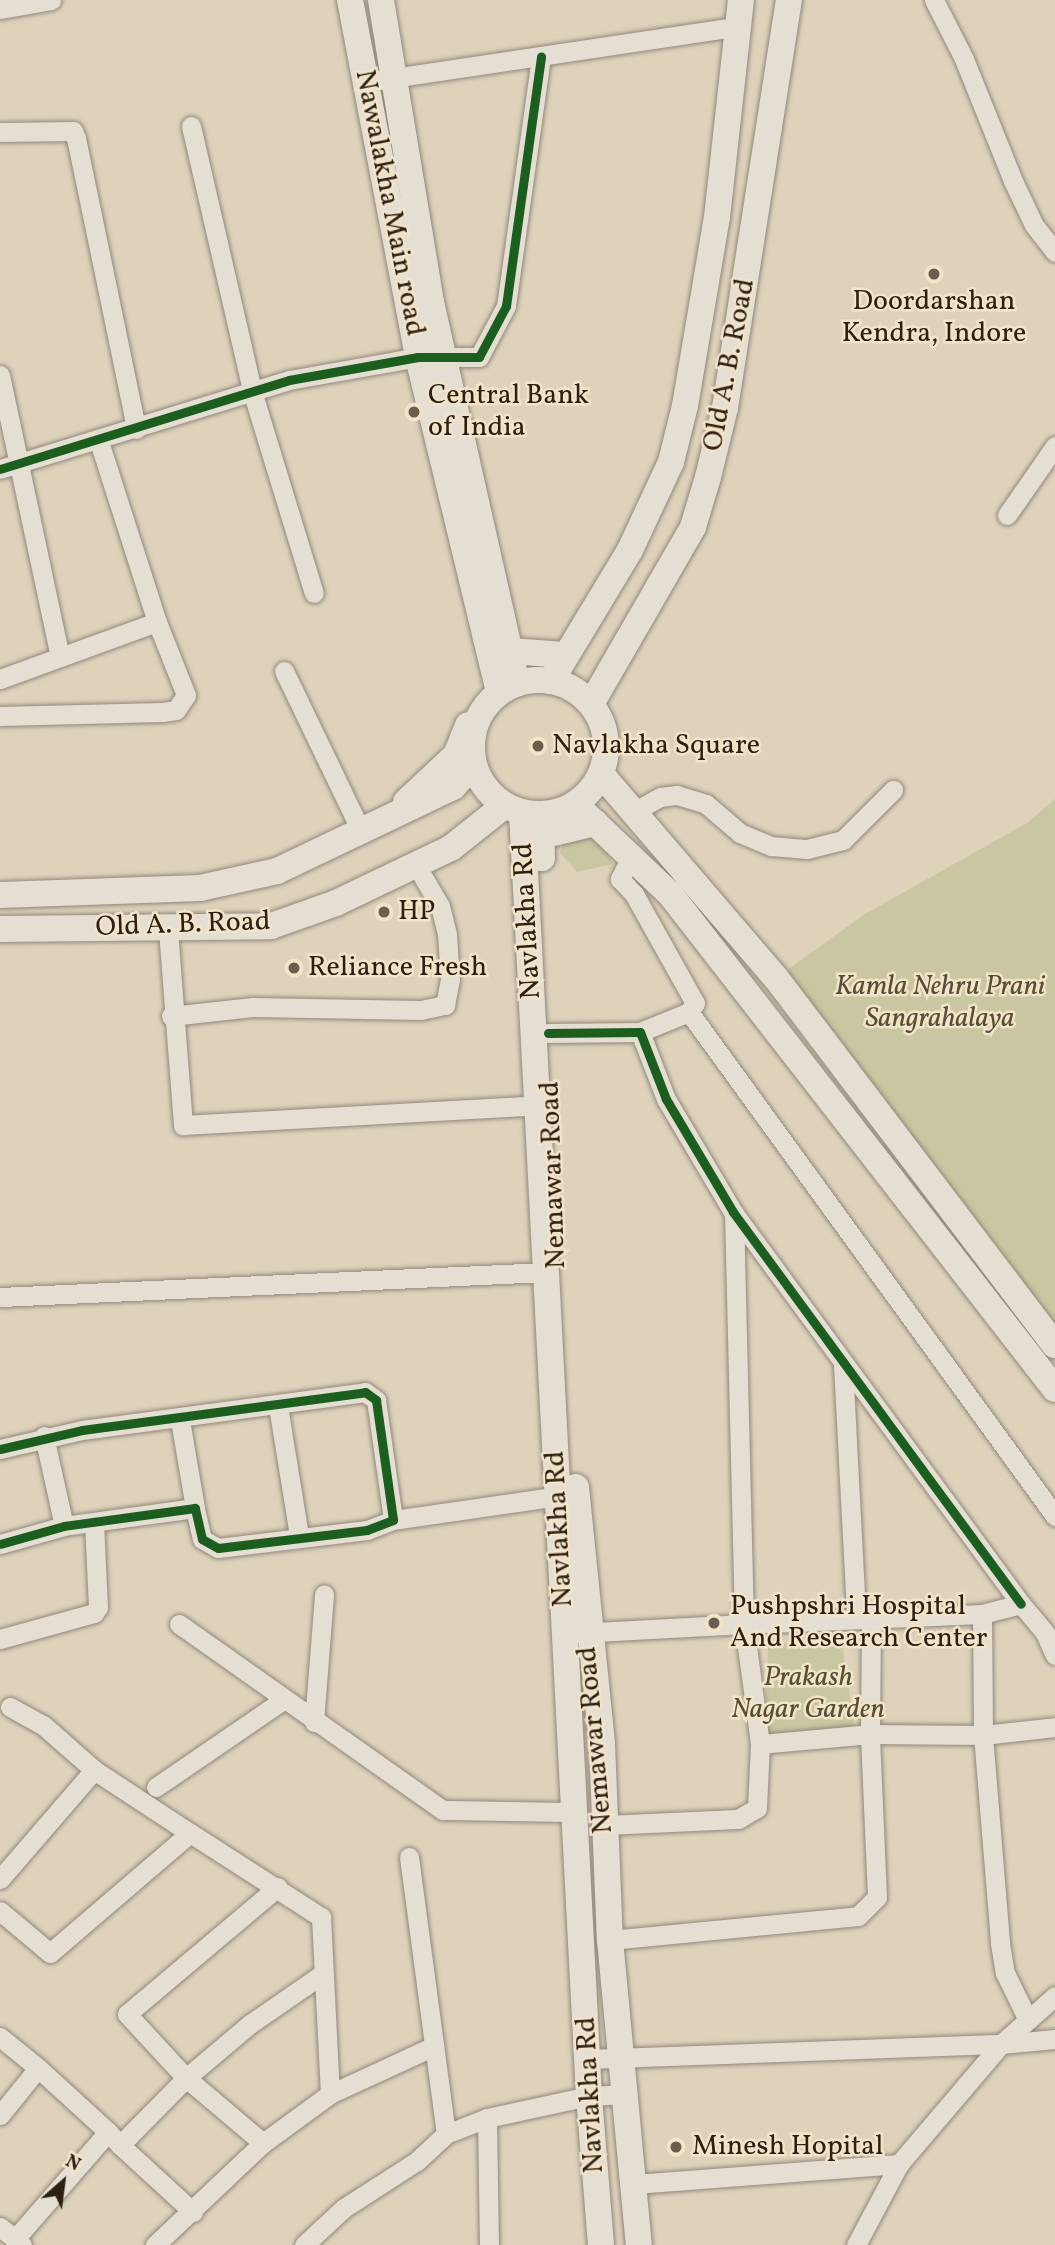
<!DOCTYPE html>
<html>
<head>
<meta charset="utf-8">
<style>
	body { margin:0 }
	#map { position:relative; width:1055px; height:2245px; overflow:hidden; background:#ded2bb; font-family:Vollkorn,serif }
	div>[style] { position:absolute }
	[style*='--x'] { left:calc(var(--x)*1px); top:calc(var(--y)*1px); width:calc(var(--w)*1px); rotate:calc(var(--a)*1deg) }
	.green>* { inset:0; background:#c8c7a1 }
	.roads { filter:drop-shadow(0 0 2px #90887a) drop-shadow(0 0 2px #90887a) }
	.minor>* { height:19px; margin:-9.5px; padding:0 9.5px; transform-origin:9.5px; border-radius:9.5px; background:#e4ded3 }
	.secondary>* { height:26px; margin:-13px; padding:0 13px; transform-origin:13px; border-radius:13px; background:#e4ded3 }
	.secondary>.ring { margin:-13px; padding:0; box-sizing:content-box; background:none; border:26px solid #e4ded3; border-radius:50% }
	.cycleway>* { height:9px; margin:-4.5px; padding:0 4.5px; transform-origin:4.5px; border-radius:4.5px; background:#1b5e20 }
	.dots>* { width:19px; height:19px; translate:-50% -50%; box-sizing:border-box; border:4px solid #f3e4c9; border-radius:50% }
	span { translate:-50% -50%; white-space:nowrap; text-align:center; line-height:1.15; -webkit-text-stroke:5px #f3e4c9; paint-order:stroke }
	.street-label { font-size:28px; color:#2c2013 }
	.poi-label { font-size:28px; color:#2c2013 }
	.left { translate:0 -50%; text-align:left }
	.park-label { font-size:28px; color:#554f37; font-style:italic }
	.north { position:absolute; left:28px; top:2147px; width:70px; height:70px; -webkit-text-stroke:5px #f3e4c9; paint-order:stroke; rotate:28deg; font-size:19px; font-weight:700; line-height:28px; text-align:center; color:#2c2013 }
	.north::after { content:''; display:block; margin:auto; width:24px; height:32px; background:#2c2013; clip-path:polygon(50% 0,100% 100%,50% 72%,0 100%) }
</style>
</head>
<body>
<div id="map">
	<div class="green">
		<div style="clip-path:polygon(1055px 799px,1055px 1345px,776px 978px,865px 914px,1027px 823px)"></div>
		<div style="clip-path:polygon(567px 826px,595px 832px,613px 864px,577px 872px,560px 853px)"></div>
		<div style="clip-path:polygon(841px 1637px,855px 1732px,765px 1740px,768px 1645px)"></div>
	</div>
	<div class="roads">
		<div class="minor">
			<div style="--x:934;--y:0;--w:66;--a:63"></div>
			<div style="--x:964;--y:59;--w:131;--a:68.1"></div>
			<div style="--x:1013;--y:181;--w:49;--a:64.5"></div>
			<div style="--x:1034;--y:225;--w:34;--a:52"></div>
			<div style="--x:0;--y:9;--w:52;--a:-10"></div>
			<div style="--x:366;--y:82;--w:374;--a:-8.5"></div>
			<div style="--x:191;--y:126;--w:275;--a:77"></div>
			<div style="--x:253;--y:394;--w:208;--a:73"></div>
			<div style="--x:0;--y:132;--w:73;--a:-0.8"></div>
			<div style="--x:73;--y:131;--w:8;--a:67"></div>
			<div style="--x:76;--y:138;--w:297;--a:78.3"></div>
			<div style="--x:0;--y:375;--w:288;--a:78"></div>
			<div style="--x:0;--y:469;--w:302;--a:-17.1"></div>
			<div style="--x:289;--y:380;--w:131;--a:-10.1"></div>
			<div style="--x:418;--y:357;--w:61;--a:0"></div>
			<div style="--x:479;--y:357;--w:58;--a:-62.1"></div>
			<div style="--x:506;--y:306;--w:252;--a:-82"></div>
			<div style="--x:1007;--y:515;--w:84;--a:-55.2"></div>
			<div style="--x:284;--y:671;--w:180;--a:64.3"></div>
			<div style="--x:0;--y:679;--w:167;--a:-20"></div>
			<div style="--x:0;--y:716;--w:162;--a:-1.4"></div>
			<div style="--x:162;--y:712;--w:14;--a:-8"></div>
			<div style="--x:176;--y:710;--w:18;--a:-56"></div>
			<div style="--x:186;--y:695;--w:79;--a:-111.7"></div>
			<div style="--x:157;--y:622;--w:190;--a:-107.8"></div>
			<div style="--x:633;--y:812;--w:31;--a:-29"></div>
			<div style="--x:660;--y:797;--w:17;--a:-7"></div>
			<div style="--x:677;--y:795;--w:30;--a:17"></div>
			<div style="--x:706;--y:804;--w:45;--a:40.5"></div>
			<div style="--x:740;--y:833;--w:34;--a:23"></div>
			<div style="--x:771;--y:846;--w:36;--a:5"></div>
			<div style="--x:807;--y:849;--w:37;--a:-14"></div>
			<div style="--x:843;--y:840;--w:71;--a:-45"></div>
			<div style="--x:631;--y:857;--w:25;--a:117"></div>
			<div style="--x:620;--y:879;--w:21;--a:47"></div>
			<div style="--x:634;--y:894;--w:125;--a:60.8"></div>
			<div style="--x:695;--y:1003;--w:11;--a:124"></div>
			<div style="--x:689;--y:1012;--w:53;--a:157.8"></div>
			<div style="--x:168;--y:930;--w:196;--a:85.6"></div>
			<div style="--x:183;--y:1125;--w:355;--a:-3.2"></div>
			<div style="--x:689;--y:1012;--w:623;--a:54.01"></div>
			<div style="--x:171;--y:1016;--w:82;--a:-6.3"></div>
			<div style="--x:253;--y:1007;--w:168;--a:1"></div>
			<div style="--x:421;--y:1010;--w:25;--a:-12"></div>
			<div style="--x:445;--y:1005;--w:26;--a:-79"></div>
			<div style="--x:450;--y:979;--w:45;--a:-93.8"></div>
			<div style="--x:447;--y:934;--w:29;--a:-104"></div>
			<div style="--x:440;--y:906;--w:48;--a:-120.3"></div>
			<div style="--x:548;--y:1033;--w:92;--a:-0.6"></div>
			<div style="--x:640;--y:1032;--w:72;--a:68.8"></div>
			<div style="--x:666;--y:1099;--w:131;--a:59.3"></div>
			<div style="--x:733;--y:1212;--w:486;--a:53.7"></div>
			<div style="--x:734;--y:1213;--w:411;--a:88.6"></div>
			<div style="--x:744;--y:1624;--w:238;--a:-2.4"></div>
			<div style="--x:982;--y:1614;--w:40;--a:-14.4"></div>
			<div style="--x:1021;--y:1604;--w:38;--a:50"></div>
			<div style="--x:1045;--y:1633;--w:24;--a:66"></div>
			<div style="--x:0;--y:1297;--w:547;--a:-2.62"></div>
			<div style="--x:843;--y:1365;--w:252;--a:87"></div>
			<div style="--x:278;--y:1406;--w:132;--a:80.8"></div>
			<div style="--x:180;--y:1420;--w:89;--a:80.3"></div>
			<div style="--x:44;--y:1436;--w:92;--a:77.5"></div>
			<div style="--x:0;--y:1449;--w:84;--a:-13"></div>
			<div style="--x:82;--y:1430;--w:286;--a:-7.6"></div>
			<div style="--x:365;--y:1392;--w:14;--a:36"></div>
			<div style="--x:376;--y:1400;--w:121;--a:81.9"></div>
			<div style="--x:393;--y:1520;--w:28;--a:159"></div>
			<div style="--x:367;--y:1530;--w:150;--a:173.1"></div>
			<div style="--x:218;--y:1548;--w:18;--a:-151"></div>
			<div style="--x:202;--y:1539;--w:32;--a:-103"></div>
			<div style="--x:195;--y:1508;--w:132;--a:172.2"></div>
			<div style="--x:64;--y:1526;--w:66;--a:164.3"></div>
			<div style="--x:393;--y:1520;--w:168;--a:-8.2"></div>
			<div style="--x:982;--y:1614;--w:121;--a:89.5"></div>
			<div style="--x:983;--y:1735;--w:209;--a:85.3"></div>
			<div style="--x:1000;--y:1943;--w:30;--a:81"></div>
			<div style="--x:1005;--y:1973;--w:50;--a:63.9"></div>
			<div style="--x:179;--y:1624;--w:323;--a:35.2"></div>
			<div style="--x:443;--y:1810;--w:131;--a:0.9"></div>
			<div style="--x:577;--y:1633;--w:167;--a:-3.1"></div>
			<div style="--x:744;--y:1624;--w:121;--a:82.4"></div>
			<div style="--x:760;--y:1744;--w:64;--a:92.7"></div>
			<div style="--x:757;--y:1808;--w:22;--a:150"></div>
			<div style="--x:738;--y:1819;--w:134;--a:177.4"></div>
			<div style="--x:0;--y:1639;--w:98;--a:-15.5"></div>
			<div style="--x:94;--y:1613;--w:7;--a:-56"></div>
			<div style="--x:98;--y:1607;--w:84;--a:-92.7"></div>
			<div style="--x:10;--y:1707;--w:38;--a:29"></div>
			<div style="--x:43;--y:1725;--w:68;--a:41.4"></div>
			<div style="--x:314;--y:1722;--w:128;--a:-85.5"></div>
			<div style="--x:760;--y:1744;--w:110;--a:-5.2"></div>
			<div style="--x:870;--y:1734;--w:118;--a:-89.5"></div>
			<div style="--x:156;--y:1787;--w:154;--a:-34.4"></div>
			<div style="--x:190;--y:1833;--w:156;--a:32.7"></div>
			<div style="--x:321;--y:1917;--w:177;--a:87.1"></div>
			<div style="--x:330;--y:2094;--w:115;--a:-24.8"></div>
			<div style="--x:409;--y:1857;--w:279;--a:82.4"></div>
			<div style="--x:0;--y:1879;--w:144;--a:-49.2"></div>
			<div style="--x:94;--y:1770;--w:115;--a:33.3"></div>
			<div style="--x:190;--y:1833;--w:184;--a:139.4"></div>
			<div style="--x:50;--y:1953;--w:65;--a:-140"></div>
			<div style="--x:610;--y:1940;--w:249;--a:-5.5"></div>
			<div style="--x:858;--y:1916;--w:27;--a:-45"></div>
			<div style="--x:877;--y:1897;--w:163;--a:-92.5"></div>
			<div style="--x:870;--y:1734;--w:113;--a:0.5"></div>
			<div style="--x:983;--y:1735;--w:72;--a:-6.3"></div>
			<div style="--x:0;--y:2037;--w:49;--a:39.2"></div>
			<div style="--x:590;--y:2059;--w:411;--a:-2.1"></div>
			<div style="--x:1001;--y:2044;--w:72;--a:-41.6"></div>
			<div style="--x:0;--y:2115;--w:60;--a:-51"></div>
			<div style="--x:38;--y:2068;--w:95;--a:42.4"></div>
			<div style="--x:487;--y:2118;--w:127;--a:89.1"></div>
			<div style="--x:263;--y:2143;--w:83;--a:-36.2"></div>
			<div style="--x:634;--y:2184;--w:266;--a:-4.3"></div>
			<div style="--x:193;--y:2212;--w:99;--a:-137.5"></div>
			<div style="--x:120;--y:2145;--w:94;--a:-45.4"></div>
			<div style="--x:186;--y:2078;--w:84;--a:-40.2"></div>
			<div style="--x:250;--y:2024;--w:86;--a:-34.6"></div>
			<div style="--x:0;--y:2227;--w:19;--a:39"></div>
			<div style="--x:22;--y:2245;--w:9;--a:-139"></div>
			<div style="--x:15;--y:2239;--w:142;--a:-49"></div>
			<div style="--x:108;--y:2132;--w:18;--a:47"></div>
			<div style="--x:155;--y:2245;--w:149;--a:-43.4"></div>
			<div style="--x:263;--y:2143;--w:101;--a:-139.8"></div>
			<div style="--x:186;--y:2078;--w:87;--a:-132.7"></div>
			<div style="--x:127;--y:2014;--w:197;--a:-40.1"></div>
			<div style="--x:304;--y:2245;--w:54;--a:-42.8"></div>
			<div style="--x:344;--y:2208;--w:87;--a:-32.8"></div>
			<div style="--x:417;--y:2161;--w:40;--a:-43"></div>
			<div style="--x:446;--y:2134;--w:44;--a:-21.3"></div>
			<div style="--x:487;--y:2118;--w:104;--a:-12.2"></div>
			<div style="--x:589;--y:2096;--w:37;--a:-3"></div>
			<div style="--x:856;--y:2245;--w:92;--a:-62"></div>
			<div style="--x:899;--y:2164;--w:157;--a:-49.6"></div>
			<div style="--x:1001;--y:2044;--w:54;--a:-5.3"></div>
		</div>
		<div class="secondary">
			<div style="--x:350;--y:0;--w:363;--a:79.2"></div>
			<div style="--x:418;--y:357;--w:345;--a:76.4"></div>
			<div style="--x:381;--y:0;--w:306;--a:80.6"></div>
			<div style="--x:431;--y:302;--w:391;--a:77.3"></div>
			<div style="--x:510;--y:651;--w:55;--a:4.2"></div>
			<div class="ring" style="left:472px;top:680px;width:108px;height:108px"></div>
			<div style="--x:551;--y:681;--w:153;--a:-58.9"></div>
			<div style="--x:630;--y:550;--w:97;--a:-65"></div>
			<div style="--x:671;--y:462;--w:58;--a:-76"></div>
			<div style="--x:685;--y:406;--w:192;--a:-80.4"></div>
			<div style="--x:717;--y:217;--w:218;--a:-83.7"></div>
			<div style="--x:591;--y:704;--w:204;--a:-60"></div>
			<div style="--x:693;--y:527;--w:52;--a:-73.3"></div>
			<div style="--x:708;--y:477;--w:71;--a:-76.2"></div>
			<div style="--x:725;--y:408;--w:413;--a:-81.1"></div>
			<div style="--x:601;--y:774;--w:269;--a:49.4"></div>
			<div style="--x:776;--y:978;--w:461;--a:52.8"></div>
			<div style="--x:406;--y:802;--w:69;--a:-43.2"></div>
			<div style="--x:456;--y:755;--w:32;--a:-68"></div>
			<div style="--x:575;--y:804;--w:131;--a:43.5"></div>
			<div style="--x:670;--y:894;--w:627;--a:52.13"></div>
			<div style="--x:522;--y:813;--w:1285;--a:87.01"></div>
			<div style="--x:589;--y:2096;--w:149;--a:85.4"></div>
			<div style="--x:541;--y:815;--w:43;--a:88.7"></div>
			<div style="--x:541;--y:836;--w:56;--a:-13.5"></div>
			<div style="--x:0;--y:895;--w:200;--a:-2"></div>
			<div style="--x:200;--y:888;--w:79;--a:-12.4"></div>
			<div style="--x:277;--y:871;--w:195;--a:-25.5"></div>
			<div style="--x:453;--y:787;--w:30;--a:-48"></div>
			<div style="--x:0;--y:929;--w:271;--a:-0.6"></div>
			<div style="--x:271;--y:926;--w:69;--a:-19.5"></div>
			<div style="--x:336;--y:903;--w:127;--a:-25.6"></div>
			<div style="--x:451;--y:848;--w:69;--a:-38.5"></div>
			<div style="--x:576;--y:1487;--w:258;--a:84.2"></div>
			<div style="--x:602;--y:1744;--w:196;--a:87.7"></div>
			<div style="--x:610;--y:1940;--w:306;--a:84.6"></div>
		</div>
	</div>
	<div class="cycleway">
		<div style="--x:0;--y:469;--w:302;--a:-17.1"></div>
		<div style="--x:289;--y:380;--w:131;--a:-10.1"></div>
		<div style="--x:418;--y:357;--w:61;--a:0"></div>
		<div style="--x:479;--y:357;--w:58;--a:-62.1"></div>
		<div style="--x:506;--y:306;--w:252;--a:-82"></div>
		<div style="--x:548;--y:1033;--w:92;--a:-0.6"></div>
		<div style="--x:640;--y:1032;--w:72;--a:68.8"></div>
		<div style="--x:666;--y:1099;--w:131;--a:59.3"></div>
		<div style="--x:733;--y:1212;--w:486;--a:53.7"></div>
		<div style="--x:0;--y:1449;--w:84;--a:-13"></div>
		<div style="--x:82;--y:1430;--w:286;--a:-7.6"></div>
		<div style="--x:365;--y:1392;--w:14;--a:36"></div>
		<div style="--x:376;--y:1400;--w:121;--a:81.9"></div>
		<div style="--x:393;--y:1520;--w:28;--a:159"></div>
		<div style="--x:367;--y:1530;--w:150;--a:173.1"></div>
		<div style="--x:218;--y:1548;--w:18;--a:-151"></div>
		<div style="--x:202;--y:1539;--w:32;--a:-103"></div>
		<div style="--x:195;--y:1508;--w:132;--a:172.2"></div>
		<div style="--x:64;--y:1526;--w:66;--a:164.3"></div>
	</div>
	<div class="dots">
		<div style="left:934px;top:274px;background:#6a5e4e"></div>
		<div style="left:414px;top:412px;background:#6a5e4e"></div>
		<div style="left:538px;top:746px;background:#6a5e4e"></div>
		<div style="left:384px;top:912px;background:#6a5e4e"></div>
		<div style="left:294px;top:968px;background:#6a5e4e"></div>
		<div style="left:714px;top:1623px;background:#6a5e4e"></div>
		<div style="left:676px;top:2147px;background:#6a5e4e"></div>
	</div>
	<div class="street-label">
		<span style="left:389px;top:203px;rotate:79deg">Nawalakha Main road</span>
		<span style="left:730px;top:365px;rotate:-79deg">Old A. B. Road</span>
		<span style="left:528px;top:921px;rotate:-93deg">Navlakha Rd</span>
		<span style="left:183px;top:925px;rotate:-2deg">Old A. B. Road</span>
		<span style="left:554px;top:1175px;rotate:-92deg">Nemawar Road</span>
		<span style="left:560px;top:1529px;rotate:-93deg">Navlakha Rd</span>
		<span style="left:596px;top:1740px;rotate:-95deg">Nemawar Road</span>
		<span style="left:591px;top:2095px;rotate:-93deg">Navlakha Rd</span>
	</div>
	<div class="poi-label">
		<span style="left:934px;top:318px">Doordarshan<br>Kendra, Indore</span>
		<span class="left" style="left:428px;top:412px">Central Bank<br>of India</span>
		<span class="left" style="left:552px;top:746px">Navlakha Square</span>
		<span class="left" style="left:398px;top:912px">HP</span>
		<span class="left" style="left:308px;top:968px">Reliance Fresh</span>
		<span class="left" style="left:730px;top:1623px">Pushpshri Hospital<br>And Research Center</span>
		<span class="left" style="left:692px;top:2147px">Minesh Hopital</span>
	</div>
	<div class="park-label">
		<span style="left:940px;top:1003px">Kamla Nehru Prani<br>Sangrahalaya</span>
		<span style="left:808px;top:1694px">Prakash<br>Nagar Garden</span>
	</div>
	<div class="north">N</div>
</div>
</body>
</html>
